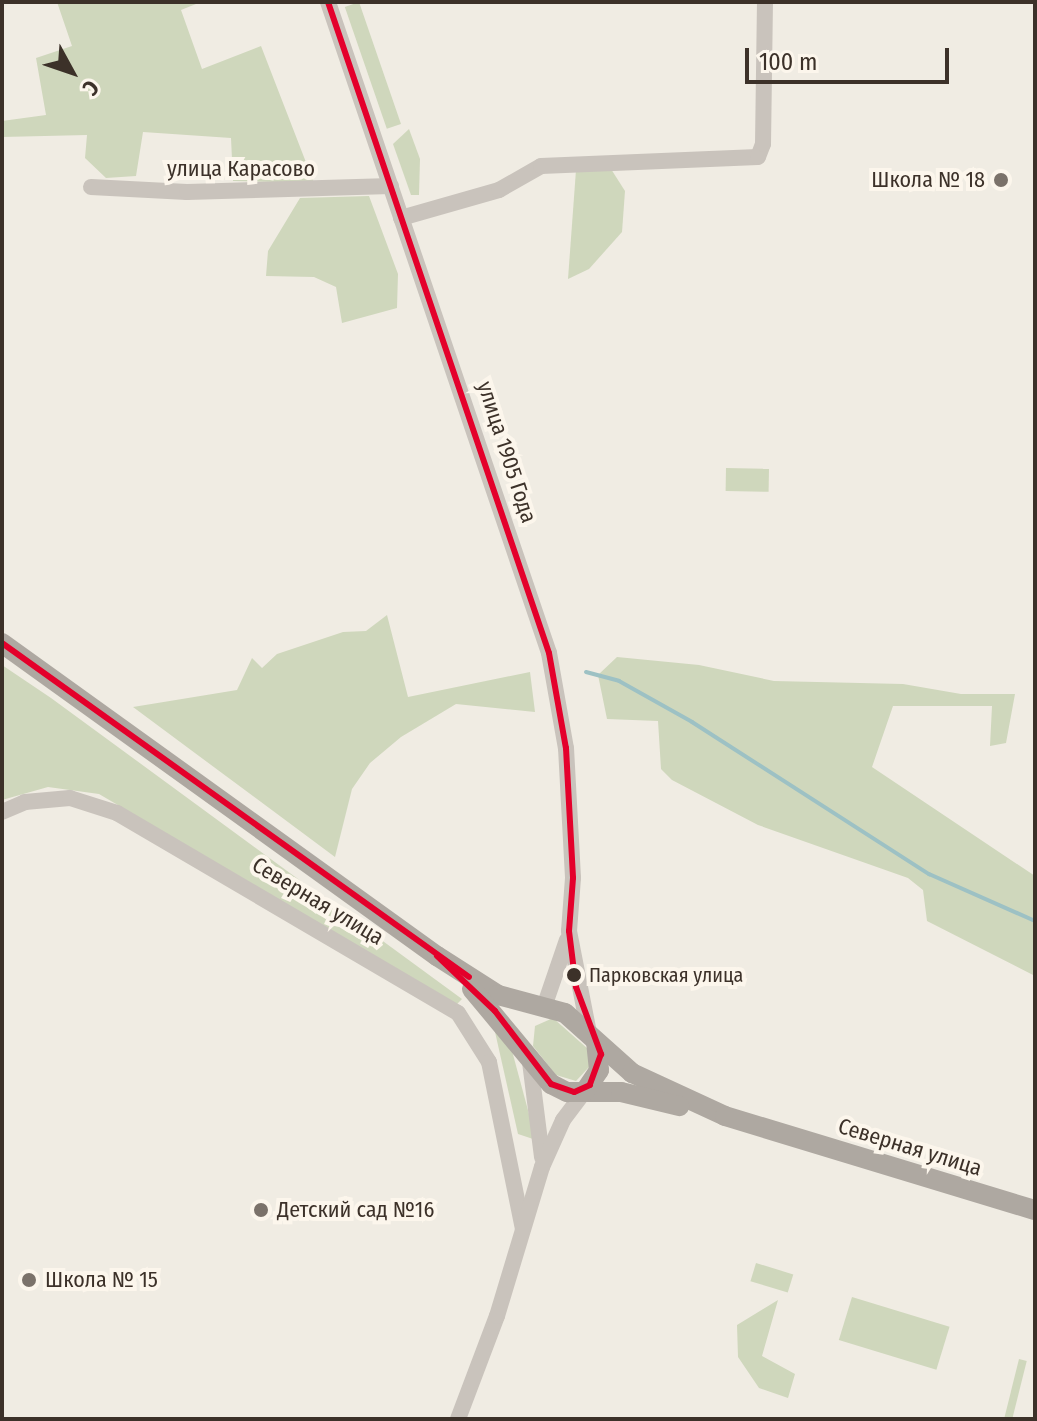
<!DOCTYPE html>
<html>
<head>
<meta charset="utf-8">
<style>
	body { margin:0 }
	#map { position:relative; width:1037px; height:1421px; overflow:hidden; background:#f0ece3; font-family:"Fira Sans Condensed",sans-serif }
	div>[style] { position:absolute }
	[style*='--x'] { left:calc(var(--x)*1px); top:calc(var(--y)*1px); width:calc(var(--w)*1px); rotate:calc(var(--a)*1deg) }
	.green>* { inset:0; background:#cfd7bc; transform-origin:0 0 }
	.stream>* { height:4px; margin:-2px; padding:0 2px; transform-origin:2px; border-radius:2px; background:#9dc1c4 }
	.minor>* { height:16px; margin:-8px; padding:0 8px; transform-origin:8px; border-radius:8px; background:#c9c3bc }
	.major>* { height:20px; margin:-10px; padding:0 10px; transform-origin:10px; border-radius:10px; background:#aea8a1 }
	.bus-1>* { height:6px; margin:-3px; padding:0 3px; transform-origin:3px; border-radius:3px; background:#e4002b }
	.dots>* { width:22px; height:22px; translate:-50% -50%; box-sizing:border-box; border:4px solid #fcf6ec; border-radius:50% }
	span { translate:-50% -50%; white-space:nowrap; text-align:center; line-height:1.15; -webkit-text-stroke:8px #fcf6ec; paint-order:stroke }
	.bus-label { font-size:20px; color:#3c3129 }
	.left { translate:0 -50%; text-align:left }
	.street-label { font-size:22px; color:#3c3129 }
	.poi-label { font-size:22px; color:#3c3129 }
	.right { translate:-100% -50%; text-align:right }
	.frame { position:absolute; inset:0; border:4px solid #3c3129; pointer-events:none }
	.north { position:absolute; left:32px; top:32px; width:80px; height:80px; -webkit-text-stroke:6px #fcf6ec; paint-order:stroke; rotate:130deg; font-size:22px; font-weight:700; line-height:32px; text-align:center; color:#3c3129 }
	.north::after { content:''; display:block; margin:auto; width:28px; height:36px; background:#3c3129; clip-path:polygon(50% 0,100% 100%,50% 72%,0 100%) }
	.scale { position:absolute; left:745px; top:48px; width:204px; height:36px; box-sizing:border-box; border:4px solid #3c3129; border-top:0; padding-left:10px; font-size:24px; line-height:28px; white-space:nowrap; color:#3c3129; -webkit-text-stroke:6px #fcf6ec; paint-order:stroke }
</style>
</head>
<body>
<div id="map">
	<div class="green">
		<div style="clip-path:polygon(57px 2px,201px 2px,181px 10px,202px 69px,261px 46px,314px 183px,233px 181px,231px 138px,143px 132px,136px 176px,106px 178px,85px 158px,87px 135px,2px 137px,2px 121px,46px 115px,36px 58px,72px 46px)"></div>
		<div style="left:359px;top:2px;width:129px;height:15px;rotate:71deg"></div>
		<div style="clip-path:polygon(409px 129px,420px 159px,419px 195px,411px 195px,393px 144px)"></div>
		<div style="clip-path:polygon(611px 169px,625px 191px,622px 232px,589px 269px,568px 279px,576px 170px)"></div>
		<div style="clip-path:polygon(369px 196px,398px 274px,397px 308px,342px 323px,336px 287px,314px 277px,266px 276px,268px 251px,300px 198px)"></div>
		<div style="left:726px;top:468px;width:43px;height:23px;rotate:1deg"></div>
		<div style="clip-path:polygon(387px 615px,408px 697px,530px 672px,535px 712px,456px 704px,401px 737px,370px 763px,352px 789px,335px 857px,133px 707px,237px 690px,252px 658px,262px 668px,277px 654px,343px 632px,366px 631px)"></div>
		<div style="clip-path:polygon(617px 657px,699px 665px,774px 681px,903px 684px,961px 694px,1015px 694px,1006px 743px,990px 746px,992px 706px,893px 706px,872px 767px,1035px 876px,1035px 976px,927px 921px,923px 890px,908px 878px,758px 825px,672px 780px,661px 769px,658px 721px,607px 719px,598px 675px)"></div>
		<div style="clip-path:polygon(2px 665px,51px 698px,462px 999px,457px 1004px,99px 794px,48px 787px,2px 800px)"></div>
		<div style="clip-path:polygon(553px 1018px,588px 1049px,590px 1066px,576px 1081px,556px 1075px,533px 1046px,535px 1026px)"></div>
		<div style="clip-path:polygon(493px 1023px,511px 1047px,536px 1140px,518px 1134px)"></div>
		<div style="left:756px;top:1263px;width:39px;height:19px;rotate:17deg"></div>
		<div style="left:852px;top:1297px;width:102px;height:45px;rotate:17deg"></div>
		<div style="clip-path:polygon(778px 1300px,762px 1356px,795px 1374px,788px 1398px,759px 1388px,738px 1357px,737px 1325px)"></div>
		<div style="left:1019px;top:1359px;width:8px;height:63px;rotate:14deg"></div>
	</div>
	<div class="stream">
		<div style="--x:586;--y:672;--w:34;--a:15"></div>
		<div style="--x:619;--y:681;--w:84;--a:29.3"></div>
		<div style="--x:692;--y:722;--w:282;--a:32.7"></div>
		<div style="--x:929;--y:874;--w:116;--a:23.9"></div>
	</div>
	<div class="minor">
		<div style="--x:328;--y:2;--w:687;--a:71.25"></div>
		<div style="--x:549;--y:653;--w:97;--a:79.9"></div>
		<div style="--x:566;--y:748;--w:130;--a:86.9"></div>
		<div style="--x:573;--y:878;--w:53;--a:94.3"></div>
		<div style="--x:569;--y:931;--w:104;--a:78.9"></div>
		<div style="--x:91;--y:187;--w:96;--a:3"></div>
		<div style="--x:187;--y:192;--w:204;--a:-1.7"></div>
		<div style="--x:401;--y:218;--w:102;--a:-15.9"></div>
		<div style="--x:499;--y:190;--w:48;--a:-29.7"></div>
		<div style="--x:541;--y:166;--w:217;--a:-2.4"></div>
		<div style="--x:758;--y:157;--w:14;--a:-69"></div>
		<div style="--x:763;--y:144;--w:142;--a:-89.2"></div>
		<div style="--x:2;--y:812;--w:25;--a:-23"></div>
		<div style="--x:25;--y:802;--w:45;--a:-5.1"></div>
		<div style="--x:70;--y:798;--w:49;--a:17.7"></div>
		<div style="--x:117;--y:813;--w:395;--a:30.4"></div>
		<div style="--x:458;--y:1013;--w:58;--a:57.7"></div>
		<div style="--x:489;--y:1062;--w:170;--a:78.5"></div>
		<div style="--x:544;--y:1007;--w:71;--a:-71.1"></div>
		<div style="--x:530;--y:1062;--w:96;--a:82.8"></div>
		<div style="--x:458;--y:1419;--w:110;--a:-69.3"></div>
		<div style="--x:497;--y:1316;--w:156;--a:-73.2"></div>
		<div style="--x:542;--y:1167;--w:51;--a:-65.9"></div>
		<div style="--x:563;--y:1120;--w:36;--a:-53"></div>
	</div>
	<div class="major">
		<div style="--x:2;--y:643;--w:536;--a:35.74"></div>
		<div style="--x:437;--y:956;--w:72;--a:32.6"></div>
		<div style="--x:498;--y:995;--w:69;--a:15"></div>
		<div style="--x:565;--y:1013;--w:90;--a:41.8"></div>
		<div style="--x:632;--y:1073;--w:102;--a:24.8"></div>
		<div style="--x:725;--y:1116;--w:324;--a:16.9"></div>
		<div style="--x:472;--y:989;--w:124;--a:50.3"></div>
		<div style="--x:551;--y:1084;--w:18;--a:27"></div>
		<div style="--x:567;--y:1092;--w:54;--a:0"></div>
		<div style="--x:621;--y:1092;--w:60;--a:13.6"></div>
		<div style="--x:585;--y:1091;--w:25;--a:-56"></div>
		<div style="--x:599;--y:1070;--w:28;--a:-96"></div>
	</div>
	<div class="bus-1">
		<div style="--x:328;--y:2;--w:687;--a:71.25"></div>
		<div style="--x:549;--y:653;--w:97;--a:79.9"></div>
		<div style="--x:566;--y:748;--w:130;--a:86.9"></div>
		<div style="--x:573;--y:878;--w:53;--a:94.3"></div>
		<div style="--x:569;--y:931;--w:56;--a:82.9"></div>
		<div style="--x:576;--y:987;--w:72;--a:69.5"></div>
		<div style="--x:601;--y:1054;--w:33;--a:110"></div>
		<div style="--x:590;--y:1085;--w:17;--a:156"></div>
		<div style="--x:574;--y:1092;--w:24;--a:-161"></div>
		<div style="--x:551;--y:1084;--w:92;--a:-127.5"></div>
		<div style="--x:495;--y:1011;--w:80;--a:-136.5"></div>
		<div style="--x:2;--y:643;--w:574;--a:35.57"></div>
	</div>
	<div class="dots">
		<div style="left:1001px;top:180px;background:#7b726a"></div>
		<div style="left:574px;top:975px;background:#3c3129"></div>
		<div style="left:261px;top:1210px;background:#7b726a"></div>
		<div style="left:29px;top:1280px;background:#7b726a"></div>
	</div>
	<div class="bus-label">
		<span class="left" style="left:589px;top:975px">Парковская улица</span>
	</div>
	<div class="street-label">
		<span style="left:241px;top:169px">улица Карасово</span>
		<span style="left:507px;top:452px;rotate:72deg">улица 1905 Года</span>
		<span style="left:318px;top:901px;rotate:31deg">Северная улица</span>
		<span style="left:910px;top:1147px;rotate:17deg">Северная улица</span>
	</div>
	<div class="poi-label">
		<span class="right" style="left:985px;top:180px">Школа № 18</span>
		<span class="left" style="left:277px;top:1210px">Детский сад №16</span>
		<span class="left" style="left:45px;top:1280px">Школа № 15</span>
	</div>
	<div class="frame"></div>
	<div class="north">С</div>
	<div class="scale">100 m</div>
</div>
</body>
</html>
